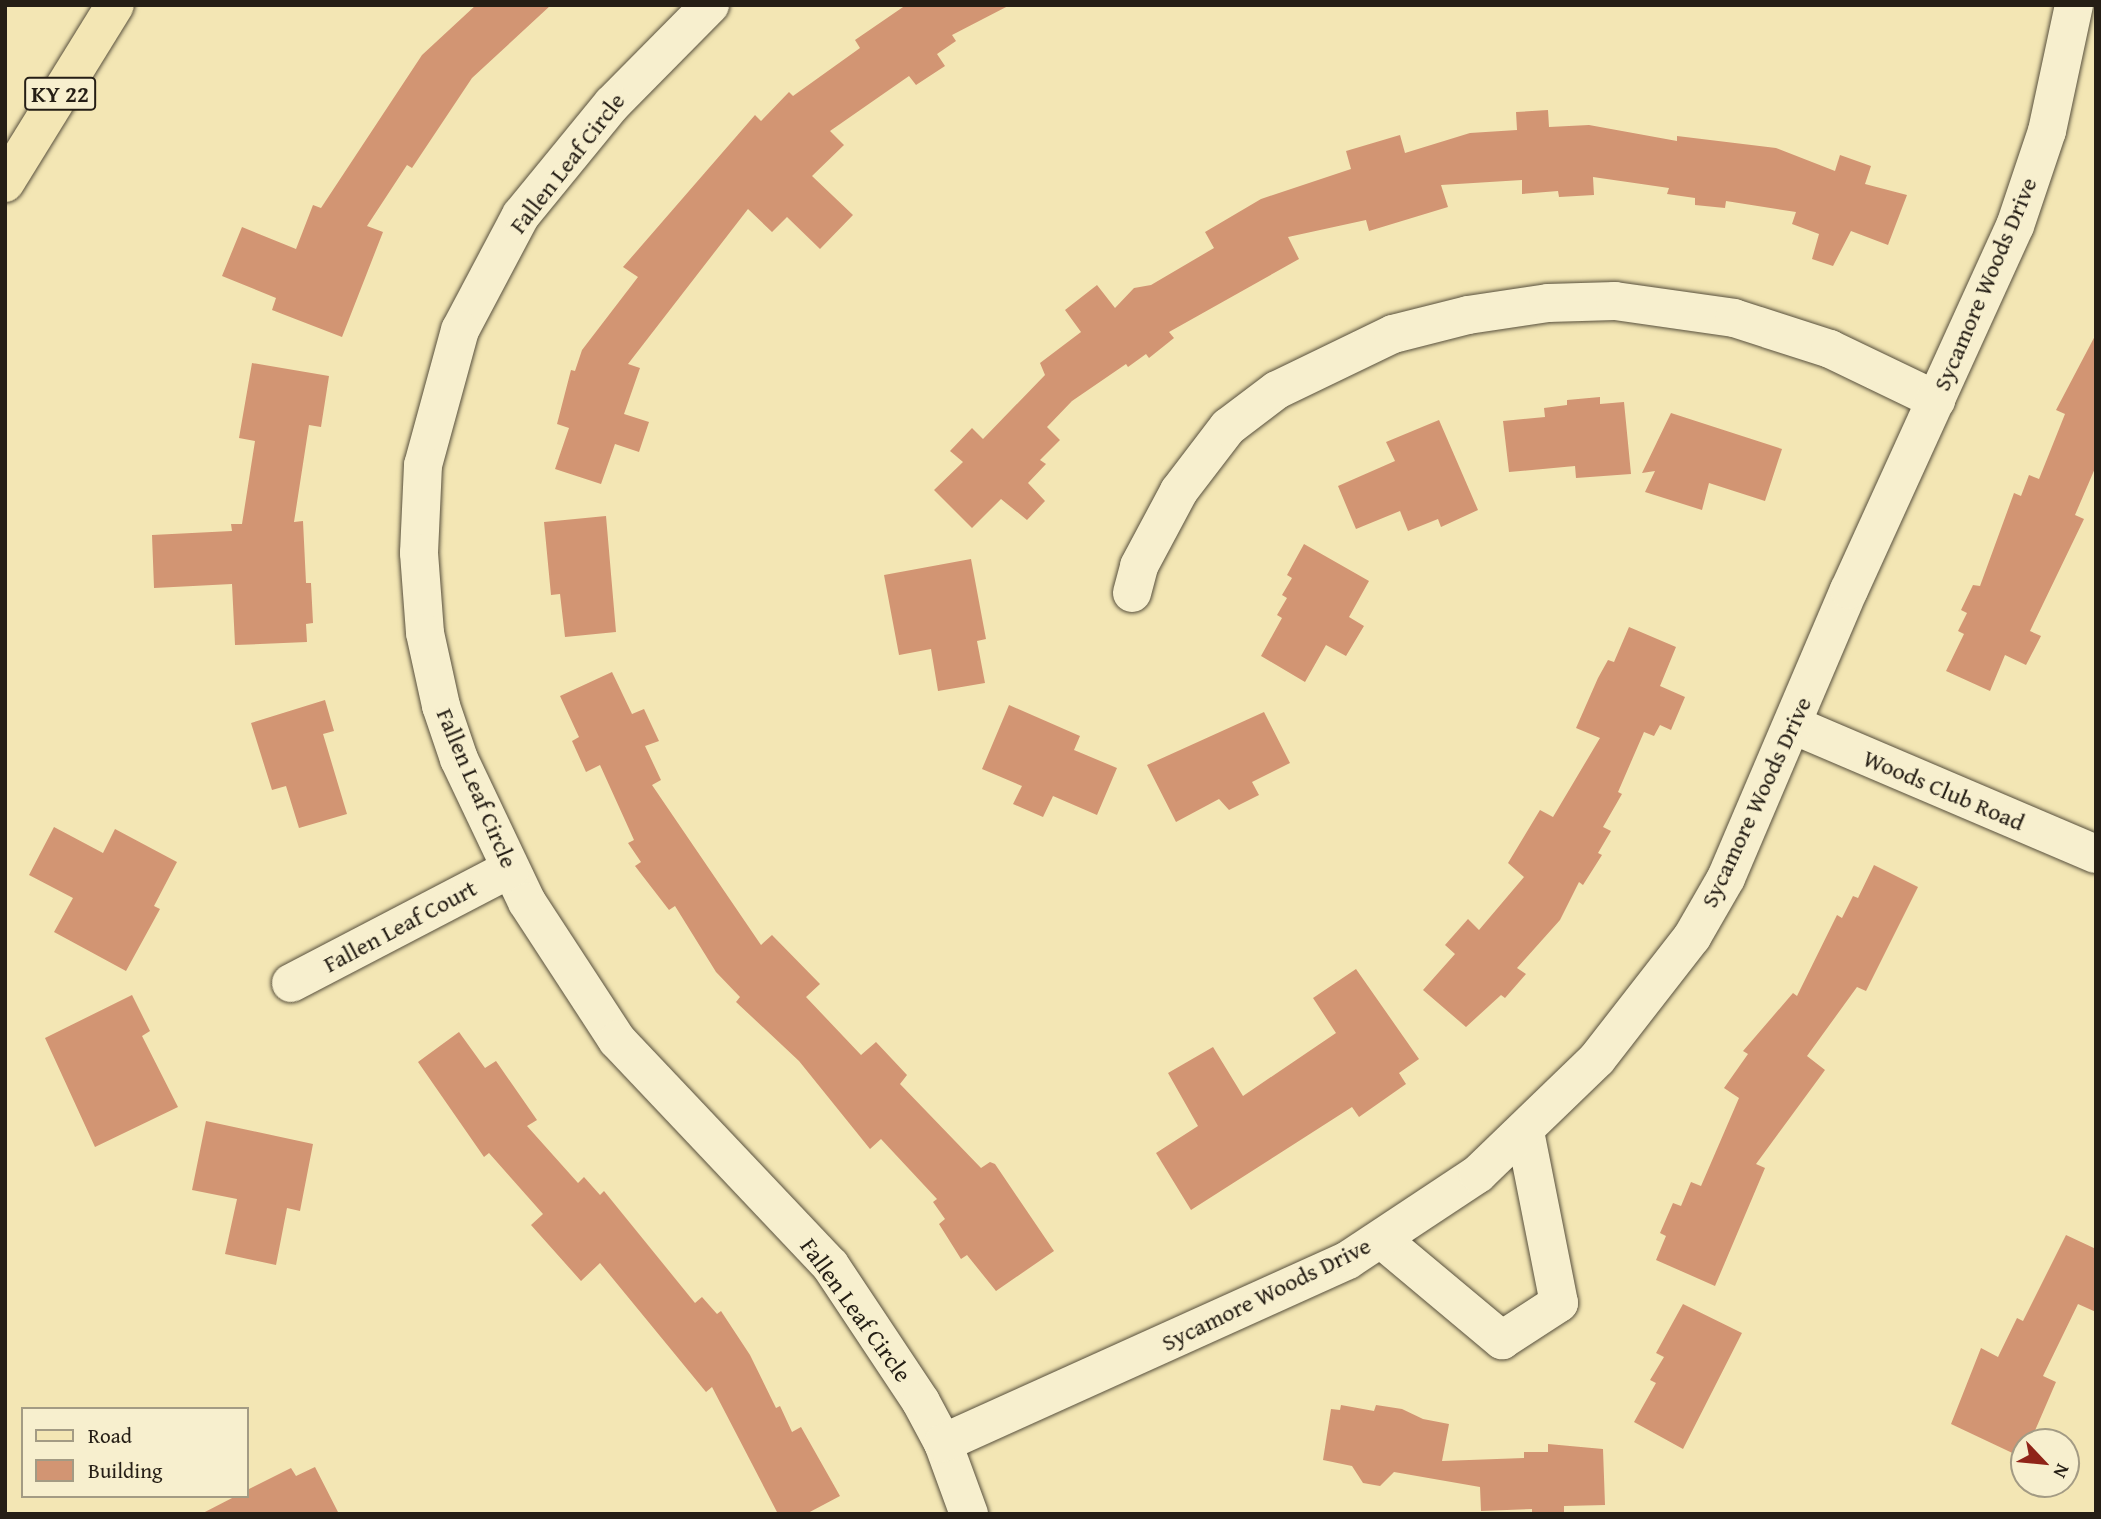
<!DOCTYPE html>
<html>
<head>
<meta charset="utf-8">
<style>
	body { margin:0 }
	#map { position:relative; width:2101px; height:1519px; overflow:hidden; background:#f3e6b4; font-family:"Gentium Book Plus",serif }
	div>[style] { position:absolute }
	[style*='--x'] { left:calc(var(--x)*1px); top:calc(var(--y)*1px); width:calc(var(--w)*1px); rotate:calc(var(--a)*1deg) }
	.building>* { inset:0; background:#d29573 }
	.roads { filter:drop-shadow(0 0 2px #58503d) drop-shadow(0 0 2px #58503d) }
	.minor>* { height:38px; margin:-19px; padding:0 19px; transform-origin:19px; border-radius:19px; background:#f7efce }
	.primary>* { height:38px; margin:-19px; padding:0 19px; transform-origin:19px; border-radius:19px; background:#f3e6b4 }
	span { translate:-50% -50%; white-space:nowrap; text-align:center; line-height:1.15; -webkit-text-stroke:7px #f7efce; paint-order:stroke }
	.shield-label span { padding:2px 5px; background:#f7efce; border:2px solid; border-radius:5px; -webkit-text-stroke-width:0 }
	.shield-label { font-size:23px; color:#251e15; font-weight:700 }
	.street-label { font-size:24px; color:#251e15 }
	.frame { position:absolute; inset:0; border:7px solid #251e15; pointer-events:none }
	.legend { position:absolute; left:21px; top:1407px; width:228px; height:91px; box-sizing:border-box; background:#f7efce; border:2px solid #a39b84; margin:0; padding:9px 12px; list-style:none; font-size:21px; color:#251e15 }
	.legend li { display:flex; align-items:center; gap:14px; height:35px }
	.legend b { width:35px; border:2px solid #a39b84 }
	.north { position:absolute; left:2010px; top:1428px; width:70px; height:70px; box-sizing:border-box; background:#f7efce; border:2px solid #a39b84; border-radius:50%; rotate:116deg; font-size:19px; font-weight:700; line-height:28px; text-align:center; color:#251e15 }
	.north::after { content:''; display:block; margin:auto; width:24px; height:32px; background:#8f2418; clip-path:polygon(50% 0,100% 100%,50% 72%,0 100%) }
</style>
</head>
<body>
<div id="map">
	<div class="building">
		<div style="clip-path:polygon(476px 5px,551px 5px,472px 78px,412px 168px,407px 165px,367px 226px,383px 232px,342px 337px,272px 310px,276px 298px,222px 276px,242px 227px,296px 249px,313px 205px,321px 208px,422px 55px)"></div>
		<div style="clip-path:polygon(906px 5px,1010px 5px,952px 35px,956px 41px,937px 54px,945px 66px,916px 85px,909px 76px,830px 131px,844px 145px,812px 176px,853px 215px,820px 249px,787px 217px,772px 232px,748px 209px,628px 364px,640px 368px,624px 414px,649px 422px,639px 452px,615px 444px,601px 484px,555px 469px,569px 428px,557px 424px,571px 370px,575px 371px,582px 350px,638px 277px,623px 267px,755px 115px,761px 121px,789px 92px,793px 96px,860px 48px,855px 40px)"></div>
		<div style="clip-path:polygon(1548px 110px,1549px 127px,1589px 125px,1677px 141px,1677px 136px,1776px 148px,1835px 171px,1840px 155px,1871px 166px,1865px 184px,1907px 195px,1888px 245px,1851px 231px,1833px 266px,1812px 259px,1819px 234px,1792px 224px,1796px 212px,1726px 201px,1725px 208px,1695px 205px,1695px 198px,1667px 194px,1669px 188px,1593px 177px,1594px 195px,1559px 197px,1558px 191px,1522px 194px,1522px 180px,1441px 185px,1448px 207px,1369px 231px,1366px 220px,1288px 237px,1299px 259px,1169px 332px,1174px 338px,1149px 358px,1146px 354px,1128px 367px,1126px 364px,1072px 401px,1047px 427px,1060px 440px,1040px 460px,1046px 464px,1028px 483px,1045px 501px,1027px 520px,1001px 499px,972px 528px,934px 490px,963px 462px,950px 451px,972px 428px,983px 439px,1045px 375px,1040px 363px,1081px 332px,1065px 310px,1097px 285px,1115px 308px,1134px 288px,1151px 285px,1214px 248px,1205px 232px,1261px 199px,1351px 169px,1346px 151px,1400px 135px,1405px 153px,1470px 133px,1517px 130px,1516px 112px)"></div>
		<div style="clip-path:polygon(2096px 334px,2096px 466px,2075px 515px,2084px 519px,2030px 631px,2041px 636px,2026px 665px,2005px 655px,1990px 691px,1946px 671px,1964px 634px,1958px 631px,1967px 613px,1961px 610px,1973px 585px,1980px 586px,2014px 493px,2021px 496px,2029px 475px,2039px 479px,2065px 414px,2056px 410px)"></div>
		<div style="clip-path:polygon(252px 363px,329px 376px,321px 427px,309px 425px,294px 522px,303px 521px,306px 583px,311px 583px,313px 623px,306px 624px,307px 642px,235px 645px,232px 584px,154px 588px,152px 535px,232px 531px,231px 524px,242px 524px,255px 441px,239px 438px)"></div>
		<div style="clip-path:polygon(1600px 397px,1600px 404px,1624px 402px,1631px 474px,1576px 478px,1575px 466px,1509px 472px,1503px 421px,1545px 417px,1544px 408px,1567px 405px,1567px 400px)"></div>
		<div style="clip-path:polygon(1671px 413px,1782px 449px,1765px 501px,1709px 483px,1702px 510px,1645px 492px,1655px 471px,1642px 473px)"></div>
		<div style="clip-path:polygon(1439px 420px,1478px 510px,1441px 527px,1438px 519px,1408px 531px,1400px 511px,1356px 529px,1338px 486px,1395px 461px,1386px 442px)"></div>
		<div style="clip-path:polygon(606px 516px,616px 632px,565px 637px,560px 594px,551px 595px,544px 522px)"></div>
		<div style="clip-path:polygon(1304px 544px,1369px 581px,1349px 617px,1364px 626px,1346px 656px,1326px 645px,1305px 682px,1261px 656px,1282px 618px,1277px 615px,1287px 598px,1282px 595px,1292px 578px,1287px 575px)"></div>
		<div style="clip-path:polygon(971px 559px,986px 639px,977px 641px,985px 683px,938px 691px,931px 649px,899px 655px,884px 575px)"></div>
		<div style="clip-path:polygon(1629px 627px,1676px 647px,1660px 686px,1685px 697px,1671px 730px,1660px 725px,1654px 736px,1644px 732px,1618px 792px,1622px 794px,1603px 827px,1611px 831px,1598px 853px,1602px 855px,1583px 885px,1579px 882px,1560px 920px,1517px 968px,1526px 974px,1505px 998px,1501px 995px,1466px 1027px,1423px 990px,1455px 954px,1445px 945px,1468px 919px,1479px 930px,1524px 877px,1508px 863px,1540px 810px,1553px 817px,1600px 738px,1576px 728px,1598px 678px,1608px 660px,1614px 662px)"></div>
		<div style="clip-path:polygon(612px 672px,632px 714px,644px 709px,659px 741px,645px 746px,661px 780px,652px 785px,761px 945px,772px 935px,820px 984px,806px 997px,861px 1055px,876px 1042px,907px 1075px,900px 1084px,981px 1168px,990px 1162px,995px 1164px,1054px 1251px,996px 1291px,967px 1255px,961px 1259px,939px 1224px,945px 1219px,933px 1202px,937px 1199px,881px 1139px,870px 1149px,799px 1061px,736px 1002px,740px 997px,716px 972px,675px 906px,669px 910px,635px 866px,641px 862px,628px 843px,634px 840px,600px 765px,586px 772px,572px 741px,579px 737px,560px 696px)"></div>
		<div style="clip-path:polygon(325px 700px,334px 731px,323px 734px,347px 814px,299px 828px,286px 786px,272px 790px,251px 723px)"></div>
		<div style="clip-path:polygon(1009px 705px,1080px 736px,1074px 750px,1117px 768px,1097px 815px,1053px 796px,1043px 817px,1013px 804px,1022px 786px,982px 769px)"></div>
		<div style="clip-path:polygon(1264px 712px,1290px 763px,1252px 782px,1259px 795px,1229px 810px,1219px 799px,1176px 822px,1147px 765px)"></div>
		<div style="clip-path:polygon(54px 827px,103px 853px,115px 829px,177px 862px,154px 906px,160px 909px,126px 971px,54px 932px,73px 898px,29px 875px)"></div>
		<div style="clip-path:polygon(1874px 865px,1918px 887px,1866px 991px,1857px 987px,1807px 1056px,1825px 1070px,1756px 1164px,1765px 1168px,1715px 1286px,1656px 1260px,1666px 1236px,1660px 1233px,1673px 1203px,1681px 1206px,1691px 1182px,1701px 1186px,1739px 1098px,1724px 1088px,1748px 1054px,1743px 1051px,1793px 993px,1797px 996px,1837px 915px,1842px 918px,1853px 896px,1858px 898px)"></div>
		<div style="clip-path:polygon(1356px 969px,1419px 1059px,1399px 1073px,1406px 1084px,1359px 1117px,1352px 1107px,1191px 1210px,1156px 1153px,1198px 1126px,1168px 1073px,1213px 1047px,1243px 1096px,1336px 1033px,1313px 998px)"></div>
		<div style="clip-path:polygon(132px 995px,150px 1031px,142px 1036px,178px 1107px,95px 1147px,45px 1038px)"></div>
		<div style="clip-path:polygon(459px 1032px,485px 1068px,496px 1061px,537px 1120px,527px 1126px,578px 1183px,584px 1177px,600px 1195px,604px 1191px,695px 1303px,702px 1297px,717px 1314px,721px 1311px,750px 1355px,776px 1408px,780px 1406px,792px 1432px,801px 1427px,840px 1496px,806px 1514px,778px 1514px,712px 1387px,706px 1392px,600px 1263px,581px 1281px,531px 1225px,543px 1214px,489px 1153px,484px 1157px,418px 1062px)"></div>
		<div style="clip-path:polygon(206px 1121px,313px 1144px,300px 1211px,287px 1208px,276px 1265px,225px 1254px,237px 1199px,192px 1190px)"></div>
		<div style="clip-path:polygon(2066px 1235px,2096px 1249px,2096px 1312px,2078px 1304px,2043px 1376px,2056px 1382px,2030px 1442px,2024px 1442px,2023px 1458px,1951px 1424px,1981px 1348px,1998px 1357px,2017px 1318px,2023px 1321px)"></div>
		<div style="clip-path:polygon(1683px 1304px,1742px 1333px,1683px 1449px,1634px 1422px,1656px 1383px,1650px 1380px,1664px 1357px,1656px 1353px)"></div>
		<div style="clip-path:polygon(1341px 1405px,1374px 1411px,1376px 1405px,1402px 1409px,1423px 1419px,1449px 1424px,1442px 1461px,1524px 1458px,1524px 1452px,1548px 1452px,1548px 1444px,1603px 1449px,1605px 1505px,1564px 1506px,1564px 1514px,1532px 1514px,1532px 1509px,1481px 1511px,1480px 1487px,1394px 1472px,1380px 1486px,1363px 1483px,1352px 1466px,1323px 1460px,1331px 1409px,1340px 1410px)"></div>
		<div style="clip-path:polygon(315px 1467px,339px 1514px,201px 1514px,236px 1496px,247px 1496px,247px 1490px,291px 1468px,296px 1476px)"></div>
	</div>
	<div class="roads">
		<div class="minor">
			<div style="--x:710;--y:5;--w:139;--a:134.7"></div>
			<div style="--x:612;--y:104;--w:144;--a:129.3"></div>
			<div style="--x:521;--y:215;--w:130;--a:117.9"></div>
			<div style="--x:460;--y:330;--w:140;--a:105.3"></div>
			<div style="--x:423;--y:465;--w:88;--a:92.6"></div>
			<div style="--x:419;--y:553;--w:80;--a:85.7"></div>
			<div style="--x:425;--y:633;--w:75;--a:77.6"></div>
			<div style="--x:441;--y:706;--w:56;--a:71.2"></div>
			<div style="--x:459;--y:759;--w:158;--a:64.6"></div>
			<div style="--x:527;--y:902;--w:165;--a:56.9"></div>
			<div style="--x:617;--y:1040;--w:310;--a:46.6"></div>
			<div style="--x:830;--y:1265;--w:164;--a:56.4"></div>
			<div style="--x:921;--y:1402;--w:47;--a:61.8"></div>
			<div style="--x:943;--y:1443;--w:76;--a:69.9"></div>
			<div style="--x:1132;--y:593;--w:28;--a:-75"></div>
			<div style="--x:1139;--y:566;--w:85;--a:-61.9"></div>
			<div style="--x:1179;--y:491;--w:81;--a:-52.6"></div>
			<div style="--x:1228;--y:427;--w:61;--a:-37.1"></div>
			<div style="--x:1277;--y:390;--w:129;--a:-25.8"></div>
			<div style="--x:1393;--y:334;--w:77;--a:-14.2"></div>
			<div style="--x:1468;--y:315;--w:81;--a:-8.5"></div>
			<div style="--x:1548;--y:303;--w:67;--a:-1.7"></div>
			<div style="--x:1615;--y:301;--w:120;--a:8.1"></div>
			<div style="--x:1734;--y:318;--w:101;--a:17.9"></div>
			<div style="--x:1830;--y:349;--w:118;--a:25.7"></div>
			<div style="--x:1793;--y:725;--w:329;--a:23.1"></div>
			<div style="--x:291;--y:983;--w:247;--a:-27.5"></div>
			<div style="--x:1381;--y:1239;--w:158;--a:39.9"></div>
			<div style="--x:1502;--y:1340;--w:68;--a:-33"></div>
			<div style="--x:1559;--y:1303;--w:175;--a:-101.2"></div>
			<div style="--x:943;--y:1443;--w:444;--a:-24.3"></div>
			<div style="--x:1348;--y:1260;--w:156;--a:-33.5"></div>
			<div style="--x:1478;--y:1174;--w:165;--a:-44"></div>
			<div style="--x:1597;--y:1059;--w:155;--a:-52.1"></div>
			<div style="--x:1692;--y:937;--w:68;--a:-60"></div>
			<div style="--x:1726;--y:878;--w:313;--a:-66.9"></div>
			<div style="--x:1849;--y:590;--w:400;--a:-65.5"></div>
			<div style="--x:2015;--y:226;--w:100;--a:-71.4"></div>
			<div style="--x:2047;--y:131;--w:129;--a:-77.9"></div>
		</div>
		<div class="primary">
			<div style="--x:5;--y:183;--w:209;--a:-58.3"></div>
		</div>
	</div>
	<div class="shield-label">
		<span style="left:60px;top:94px">KY 22</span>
	</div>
	<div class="street-label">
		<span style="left:567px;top:163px;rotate:-52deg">Fallen Leaf Circle</span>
		<span style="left:1985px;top:284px;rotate:-67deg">Sycamore Woods Drive</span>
		<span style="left:477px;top:788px;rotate:67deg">Fallen Leaf Circle</span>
		<span style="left:1944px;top:790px;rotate:23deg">Woods Club Road</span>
		<span style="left:1756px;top:802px;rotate:-65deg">Sycamore Woods Drive</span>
		<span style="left:400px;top:926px;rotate:-28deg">Fallen Leaf Court</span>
		<span style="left:1266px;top:1294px;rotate:-26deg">Sycamore Woods Drive</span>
		<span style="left:856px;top:1310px;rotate:54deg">Fallen Leaf Circle</span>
	</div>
	<div class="frame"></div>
	<ul class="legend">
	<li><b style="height:9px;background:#f3e6b4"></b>Road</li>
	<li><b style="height:19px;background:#d29573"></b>Building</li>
	</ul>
	<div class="north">N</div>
</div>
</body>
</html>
